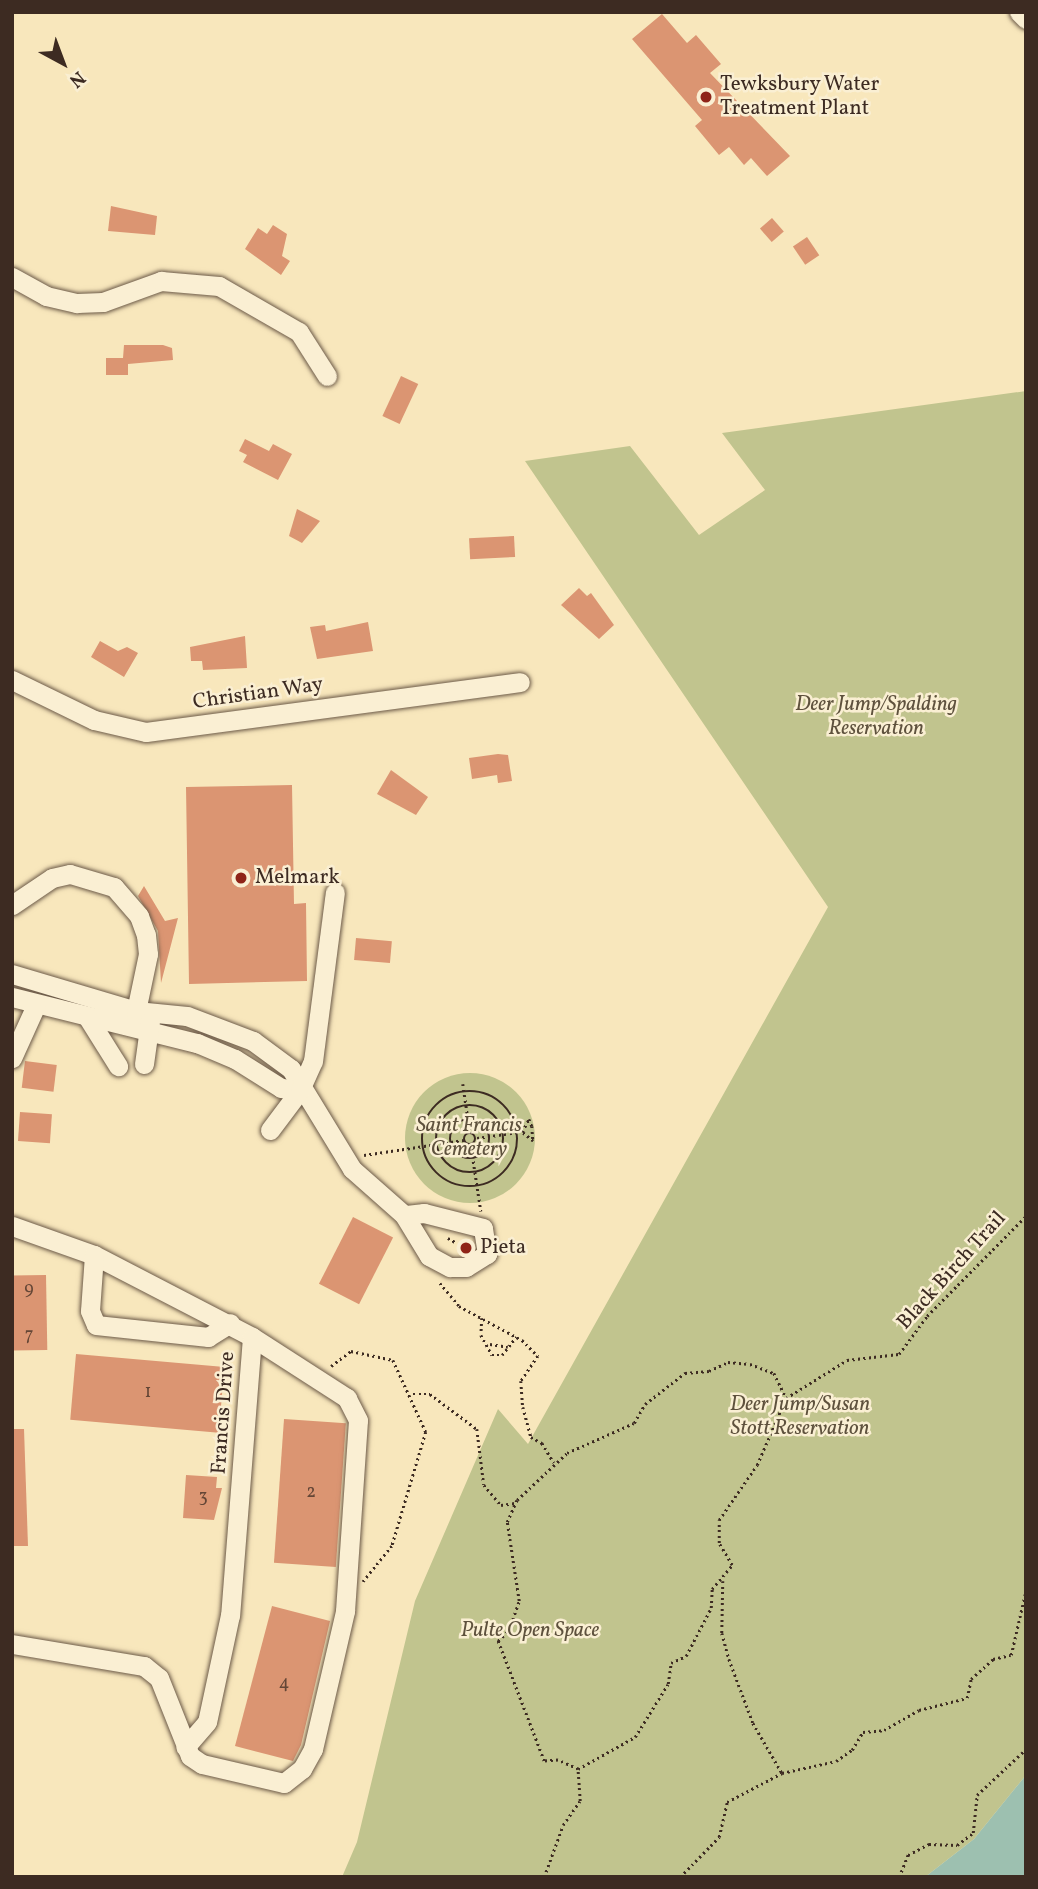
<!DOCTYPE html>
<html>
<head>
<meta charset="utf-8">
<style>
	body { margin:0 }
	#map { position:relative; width:1038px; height:1889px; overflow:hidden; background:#f8e7bc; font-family:Vollkorn,serif }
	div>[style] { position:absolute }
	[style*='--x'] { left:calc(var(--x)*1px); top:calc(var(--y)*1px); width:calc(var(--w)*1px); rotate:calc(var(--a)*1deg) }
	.green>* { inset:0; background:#c1c48e }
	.round { border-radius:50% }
	.water>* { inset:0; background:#9dc0b0 }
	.building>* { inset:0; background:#db9572; transform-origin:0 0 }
	.path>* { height:2.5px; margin-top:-1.25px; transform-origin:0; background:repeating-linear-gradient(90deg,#3d2b22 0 2px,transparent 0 5.5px) }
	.path>.ring { margin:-1.25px; padding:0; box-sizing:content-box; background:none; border:2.5px solid #3d2b22; border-radius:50% }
	.roads { filter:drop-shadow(0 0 2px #6c5a48) drop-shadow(0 0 2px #6c5a48) }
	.minor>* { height:19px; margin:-9.5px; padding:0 9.5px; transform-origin:9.5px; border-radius:9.5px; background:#faefd3 }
	.dots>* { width:19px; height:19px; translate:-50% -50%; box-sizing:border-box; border:4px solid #faefd3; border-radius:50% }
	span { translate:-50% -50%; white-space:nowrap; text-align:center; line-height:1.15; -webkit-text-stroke:5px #faefd3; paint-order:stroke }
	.number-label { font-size:18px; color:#644636 }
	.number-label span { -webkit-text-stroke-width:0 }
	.poi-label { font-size:21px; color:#3d2b22 }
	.left { translate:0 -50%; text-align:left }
	.street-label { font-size:21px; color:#3d2b22 }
	.park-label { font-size:21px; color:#5e513d; font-style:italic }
	.frame { position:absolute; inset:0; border:14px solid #3d2b22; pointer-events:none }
	.north { position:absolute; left:28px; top:28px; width:70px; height:70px; -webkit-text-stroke:5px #faefd3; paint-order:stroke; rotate:139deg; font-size:19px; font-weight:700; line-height:28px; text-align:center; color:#3d2b22 }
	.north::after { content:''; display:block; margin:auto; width:24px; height:32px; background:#3d2b22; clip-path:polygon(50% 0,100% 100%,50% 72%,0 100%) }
</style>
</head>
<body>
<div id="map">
	<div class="green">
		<div style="clip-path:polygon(1026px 391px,1026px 1775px,974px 1839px,925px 1877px,342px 1877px,357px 1842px,415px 1601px,498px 1409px,528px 1444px,828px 907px,525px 461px,630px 446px,699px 535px,765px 490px,722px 433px)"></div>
		<div class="round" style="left:405px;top:1073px;width:130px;height:130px"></div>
	</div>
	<div class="water">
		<div style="clip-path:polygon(1026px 1775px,1026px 1877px,925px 1877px,974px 1839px)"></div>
	</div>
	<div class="building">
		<div style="clip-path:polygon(662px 14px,687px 43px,696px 35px,721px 64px,710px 73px,790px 156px,767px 176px,751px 158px,744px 165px,729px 147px,719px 155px,695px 126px,702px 120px,632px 39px)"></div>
		<div style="clip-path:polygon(111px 206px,157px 216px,155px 235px,108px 231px)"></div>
		<div style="left:772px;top:218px;width:18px;height:16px;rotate:49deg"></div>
		<div style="clip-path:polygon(273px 225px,287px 234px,282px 256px,290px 261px,281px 275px,245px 249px,258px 228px,267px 234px)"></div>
		<div style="left:807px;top:237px;width:22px;height:17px;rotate:56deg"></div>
		<div style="clip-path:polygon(124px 345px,163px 345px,172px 348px,173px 360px,128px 364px,128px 375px,106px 375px,106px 358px,123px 358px)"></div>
		<div style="left:401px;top:376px;width:19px;height:44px;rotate:25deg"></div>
		<div style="clip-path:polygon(245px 439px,269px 451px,273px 444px,292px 454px,278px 480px,243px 462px,247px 455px,239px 451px)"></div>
		<div style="clip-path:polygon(297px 509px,320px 521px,302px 543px,289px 536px)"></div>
		<div style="left:514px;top:536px;width:21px;height:45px;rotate:87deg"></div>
		<div style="clip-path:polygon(579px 588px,587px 596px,591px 593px,614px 625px,599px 639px,561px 605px)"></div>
		<div style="clip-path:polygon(368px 622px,373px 651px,317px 659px,310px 627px,325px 625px,326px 631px)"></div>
		<div style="clip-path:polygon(245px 636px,247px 668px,203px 670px,202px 661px,191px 661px,190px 647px)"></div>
		<div style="clip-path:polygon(100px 641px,118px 651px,127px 647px,138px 653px,124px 677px,91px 657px)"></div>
		<div style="clip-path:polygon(498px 754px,508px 755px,512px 781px,498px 783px,497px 775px,472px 779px,469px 758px)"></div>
		<div style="clip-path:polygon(391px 770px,428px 797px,416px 815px,377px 794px)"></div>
		<div style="clip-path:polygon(292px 785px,294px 904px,306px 903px,307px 981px,189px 984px,186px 787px)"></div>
		<div style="clip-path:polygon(144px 886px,165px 921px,178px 918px,161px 983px,158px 931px,138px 896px)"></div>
		<div style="left:356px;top:938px;width:36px;height:22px;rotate:5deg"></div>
		<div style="left:25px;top:1061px;width:32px;height:27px;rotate:7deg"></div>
		<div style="left:20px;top:1112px;width:32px;height:29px;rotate:4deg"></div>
		<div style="left:353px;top:1217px;width:45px;height:75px;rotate:27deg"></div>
		<div style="left:46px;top:1275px;width:75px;height:34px;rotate:89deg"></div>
		<div style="left:76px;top:1354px;width:149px;height:66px;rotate:5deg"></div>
		<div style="left:284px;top:1419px;width:62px;height:144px;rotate:4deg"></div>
		<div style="clip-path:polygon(12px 1429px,24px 1429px,28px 1546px,12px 1546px)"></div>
		<div style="clip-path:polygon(186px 1475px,217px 1477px,216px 1488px,222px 1488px,214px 1520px,183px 1518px)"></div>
		<div style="clip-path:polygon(272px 1606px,330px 1621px,301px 1745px,293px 1761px,235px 1746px)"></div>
	</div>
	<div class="path">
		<div style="--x:463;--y:1084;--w:49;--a:81.7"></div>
		<div class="ring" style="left:422px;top:1091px;width:93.5px;height:93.5px"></div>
		<div class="ring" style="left:436px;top:1105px;width:65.5px;height:65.5px"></div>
		<div class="ring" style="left:450px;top:1119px;width:37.5px;height:37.5px"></div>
		<div style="--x:529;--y:1119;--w:8;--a:67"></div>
		<div style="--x:532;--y:1126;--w:15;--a:86"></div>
		<div style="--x:533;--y:1141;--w:14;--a:-141"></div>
		<div style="--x:522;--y:1132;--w:15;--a:-62"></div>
		<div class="ring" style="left:464px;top:1133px;width:9.5px;height:9.5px"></div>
		<div style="--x:477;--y:1138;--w:41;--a:-8.3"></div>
		<div style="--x:471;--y:1145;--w:67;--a:81.4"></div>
		<div style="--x:364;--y:1155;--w:101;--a:-8.5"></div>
		<div style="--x:448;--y:1238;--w:10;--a:29"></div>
		<div style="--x:440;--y:1283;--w:30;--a:50"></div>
		<div style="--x:459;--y:1306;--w:72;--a:28.4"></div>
		<div style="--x:522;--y:1340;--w:23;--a:45"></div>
		<div style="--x:538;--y:1356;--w:30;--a:124"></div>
		<div style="--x:521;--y:1381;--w:26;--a:86"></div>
		<div style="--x:523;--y:1407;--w:31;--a:75"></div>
		<div style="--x:531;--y:1437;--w:13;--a:29"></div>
		<div style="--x:542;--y:1443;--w:23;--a:59"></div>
		<div style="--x:482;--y:1318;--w:17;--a:93"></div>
		<div style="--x:481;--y:1335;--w:23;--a:61"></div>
		<div style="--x:492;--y:1355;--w:10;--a:0"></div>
		<div style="--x:502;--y:1355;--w:23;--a:-52"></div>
		<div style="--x:490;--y:1344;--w:18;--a:9"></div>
		<div style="--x:331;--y:1366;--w:25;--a:-37"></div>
		<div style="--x:351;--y:1351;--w:43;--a:12.1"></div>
		<div style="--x:393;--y:1360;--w:79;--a:65.4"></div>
		<div style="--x:426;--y:1432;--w:119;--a:106.6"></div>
		<div style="--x:392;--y:1546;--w:46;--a:128.9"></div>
		<div style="--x:413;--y:1394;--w:17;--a:0"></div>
		<div style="--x:430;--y:1394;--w:59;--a:36.7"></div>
		<div style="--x:477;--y:1429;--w:56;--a:82.9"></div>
		<div style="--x:484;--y:1485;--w:26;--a:50"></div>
		<div style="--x:501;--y:1505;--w:14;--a:-8"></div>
		<div style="--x:723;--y:1581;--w:52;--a:91.1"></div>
		<div style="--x:722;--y:1633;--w:27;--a:75"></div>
		<div style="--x:729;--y:1659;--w:68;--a:69.4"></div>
		<div style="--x:753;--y:1723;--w:58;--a:59.9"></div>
		<div style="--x:578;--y:1769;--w:22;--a:-156"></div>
		<div style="--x:558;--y:1760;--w:14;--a:176"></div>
		<div style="--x:544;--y:1761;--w:129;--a:-111"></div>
		<div style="--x:498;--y:1641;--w:16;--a:-45"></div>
		<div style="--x:509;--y:1630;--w:31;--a:-71"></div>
		<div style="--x:519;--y:1601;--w:80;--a:-98.6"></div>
		<div style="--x:507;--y:1522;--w:24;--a:-66"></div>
		<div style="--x:517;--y:1500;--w:69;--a:-43.2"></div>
		<div style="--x:567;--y:1453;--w:73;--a:-24.1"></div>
		<div style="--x:634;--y:1423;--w:22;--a:-60"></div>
		<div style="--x:645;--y:1404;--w:51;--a:-37.8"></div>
		<div style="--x:685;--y:1373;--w:24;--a:-5"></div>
		<div style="--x:709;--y:1371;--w:21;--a:-25"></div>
		<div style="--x:728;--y:1362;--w:22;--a:5"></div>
		<div style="--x:750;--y:1364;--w:26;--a:21"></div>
		<div style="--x:774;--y:1373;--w:28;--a:64"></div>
		<div style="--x:544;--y:1877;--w:55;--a:-69.9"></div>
		<div style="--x:563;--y:1825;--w:29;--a:-55"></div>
		<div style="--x:580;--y:1801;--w:32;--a:-94"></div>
		<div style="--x:578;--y:1769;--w:65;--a:-29.3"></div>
		<div style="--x:635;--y:1737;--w:62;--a:-58.1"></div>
		<div style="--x:668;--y:1684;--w:21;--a:-82"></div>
		<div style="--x:671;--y:1663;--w:17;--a:-25"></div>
		<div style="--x:686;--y:1656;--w:54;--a:-62.5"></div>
		<div style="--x:711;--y:1608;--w:19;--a:-87"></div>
		<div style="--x:712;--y:1589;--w:31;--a:-50"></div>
		<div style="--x:732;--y:1565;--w:26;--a:-121"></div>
		<div style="--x:719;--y:1543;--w:23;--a:-90"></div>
		<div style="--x:719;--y:1520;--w:67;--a:-55.4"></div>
		<div style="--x:757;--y:1465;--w:73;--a:-66.6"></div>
		<div style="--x:786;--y:1398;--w:72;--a:-31.9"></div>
		<div style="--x:847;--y:1360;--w:52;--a:-6.6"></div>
		<div style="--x:899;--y:1354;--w:47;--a:-53.6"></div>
		<div style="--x:927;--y:1316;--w:141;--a:-45.3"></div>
		<div style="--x:680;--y:1877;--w:56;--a:-45.7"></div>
		<div style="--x:719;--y:1837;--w:36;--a:-77"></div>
		<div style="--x:727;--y:1802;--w:62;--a:-27.8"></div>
		<div style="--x:782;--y:1773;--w:55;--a:-12.5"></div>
		<div style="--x:836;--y:1761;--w:19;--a:-35"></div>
		<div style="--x:852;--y:1750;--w:21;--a:-59"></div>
		<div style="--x:863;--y:1732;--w:21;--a:-5"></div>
		<div style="--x:884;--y:1730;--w:40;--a:-29.7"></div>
		<div style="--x:919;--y:1710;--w:49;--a:-14"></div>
		<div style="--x:967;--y:1698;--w:19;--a:-78"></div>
		<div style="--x:971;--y:1679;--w:30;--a:-42"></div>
		<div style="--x:993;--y:1659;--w:18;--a:-13"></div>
		<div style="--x:1011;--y:1655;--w:67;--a:-77"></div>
		<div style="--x:899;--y:1877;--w:24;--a:-68"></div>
		<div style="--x:908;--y:1855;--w:24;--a:-28"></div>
		<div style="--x:929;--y:1844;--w:28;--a:2"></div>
		<div style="--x:957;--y:1845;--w:20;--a:-37"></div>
		<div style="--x:973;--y:1833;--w:38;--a:-84"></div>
		<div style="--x:977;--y:1795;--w:67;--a:-43.2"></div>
	</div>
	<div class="roads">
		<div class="minor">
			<div style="--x:1019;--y:12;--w:10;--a:45"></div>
			<div style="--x:12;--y:277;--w:39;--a:29"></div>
			<div style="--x:46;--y:296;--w:32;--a:13"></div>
			<div style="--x:77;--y:303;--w:26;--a:-2"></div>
			<div style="--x:103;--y:302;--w:62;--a:-19.9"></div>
			<div style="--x:161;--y:281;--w:58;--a:4.9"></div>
			<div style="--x:219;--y:286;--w:92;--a:29.9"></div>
			<div style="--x:299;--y:332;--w:52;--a:57.5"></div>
			<div style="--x:12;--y:680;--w:91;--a:26"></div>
			<div style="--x:94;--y:720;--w:53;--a:13"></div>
			<div style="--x:146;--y:732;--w:377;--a:-7.6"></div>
			<div style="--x:12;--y:905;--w:48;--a:-34"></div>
			<div style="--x:52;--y:878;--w:18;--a:-13"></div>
			<div style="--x:70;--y:874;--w:46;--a:16.5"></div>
			<div style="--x:114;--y:887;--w:38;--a:49"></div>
			<div style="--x:139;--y:916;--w:20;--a:70"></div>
			<div style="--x:146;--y:935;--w:19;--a:84"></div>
			<div style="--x:148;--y:954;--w:58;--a:101.9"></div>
			<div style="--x:12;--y:974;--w:129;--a:16.6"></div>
			<div style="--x:136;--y:1011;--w:51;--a:5.6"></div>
			<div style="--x:187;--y:1016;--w:71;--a:20.7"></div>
			<div style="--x:253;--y:1041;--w:47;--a:36.4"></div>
			<div style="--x:291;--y:1069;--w:117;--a:58.6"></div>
			<div style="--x:352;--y:1169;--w:69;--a:41.5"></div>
			<div style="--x:404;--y:1215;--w:48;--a:58.6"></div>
			<div style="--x:429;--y:1256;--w:24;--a:28"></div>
			<div style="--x:450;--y:1267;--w:16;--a:0"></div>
			<div style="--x:466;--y:1267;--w:25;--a:-32"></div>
			<div style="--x:487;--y:1254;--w:26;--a:-99"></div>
			<div style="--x:483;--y:1228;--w:61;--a:-165.7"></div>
			<div style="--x:424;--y:1213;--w:20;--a:174"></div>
			<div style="--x:12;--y:997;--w:191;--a:14"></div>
			<div style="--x:197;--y:1043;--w:41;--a:22.8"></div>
			<div style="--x:235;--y:1059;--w:54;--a:32.2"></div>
			<div style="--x:281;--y:1088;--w:19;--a:6"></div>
			<div style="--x:88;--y:1018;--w:57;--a:58"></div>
			<div style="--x:12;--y:1058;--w:58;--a:-65.6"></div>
			<div style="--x:144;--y:1064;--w:43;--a:-82.1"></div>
			<div style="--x:270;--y:1130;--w:50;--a:-53.1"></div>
			<div style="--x:300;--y:1090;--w:32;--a:-66"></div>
			<div style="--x:313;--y:1061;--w:170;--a:-82.6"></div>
			<div style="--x:12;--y:1226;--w:87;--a:19.5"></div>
			<div style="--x:94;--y:1255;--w:178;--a:27.4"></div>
			<div style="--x:252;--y:1337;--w:279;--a:94.5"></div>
			<div style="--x:230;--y:1615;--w:109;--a:102.1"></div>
			<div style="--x:207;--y:1722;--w:33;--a:131"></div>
			<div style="--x:94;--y:1255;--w:56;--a:94.1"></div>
			<div style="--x:90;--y:1311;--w:15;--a:67"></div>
			<div style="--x:96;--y:1325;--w:113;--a:6.1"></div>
			<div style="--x:208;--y:1337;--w:26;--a:-32"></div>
			<div style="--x:12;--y:1644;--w:134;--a:9.5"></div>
			<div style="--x:144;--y:1666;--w:19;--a:39"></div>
			<div style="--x:159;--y:1678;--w:84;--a:68.3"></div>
			<div style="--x:190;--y:1756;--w:14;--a:34"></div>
			<div style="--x:202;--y:1764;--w:84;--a:13"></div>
			<div style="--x:284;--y:1783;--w:23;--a:-38"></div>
			<div style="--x:302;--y:1769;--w:23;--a:-61"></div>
			<div style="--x:313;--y:1749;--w:142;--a:-76.9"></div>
			<div style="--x:345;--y:1611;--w:191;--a:-86.1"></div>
			<div style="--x:358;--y:1420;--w:25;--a:-117"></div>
			<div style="--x:347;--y:1398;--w:113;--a:-147.3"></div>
		</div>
	</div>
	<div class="dots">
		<div style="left:706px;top:97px;background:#8f2418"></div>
		<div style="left:241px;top:878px;background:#8f2418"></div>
		<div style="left:466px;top:1248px;background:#8f2418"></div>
	</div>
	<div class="number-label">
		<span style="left:29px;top:1290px">9</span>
		<span style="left:29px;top:1336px">7</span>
		<span style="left:148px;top:1393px">1</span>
		<span style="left:311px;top:1493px">2</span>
		<span style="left:203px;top:1498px">3</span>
		<span style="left:284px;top:1684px">4</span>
	</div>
	<div class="poi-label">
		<span class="left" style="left:720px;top:97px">Tewksbury Water<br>Treatment Plant</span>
		<span class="left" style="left:255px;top:878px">Melmark</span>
		<span class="left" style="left:480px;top:1248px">Pieta</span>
	</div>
	<div class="street-label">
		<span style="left:258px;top:694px;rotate:-8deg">Christian Way</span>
		<span style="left:952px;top:1271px;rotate:-48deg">Black Birch Trail</span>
		<span style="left:224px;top:1413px;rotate:-86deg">Francis Drive</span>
	</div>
	<div class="park-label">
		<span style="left:876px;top:717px">Deer Jump/Spalding<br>Reservation</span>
		<span style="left:469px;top:1138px">Saint Francis<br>Cemetery</span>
		<span style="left:800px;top:1417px">Deer Jump/Susan<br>Stott Reservation</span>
		<span style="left:530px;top:1631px">Pulte Open Space</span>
	</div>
	<div class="frame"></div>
	<div class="north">N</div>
</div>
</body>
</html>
